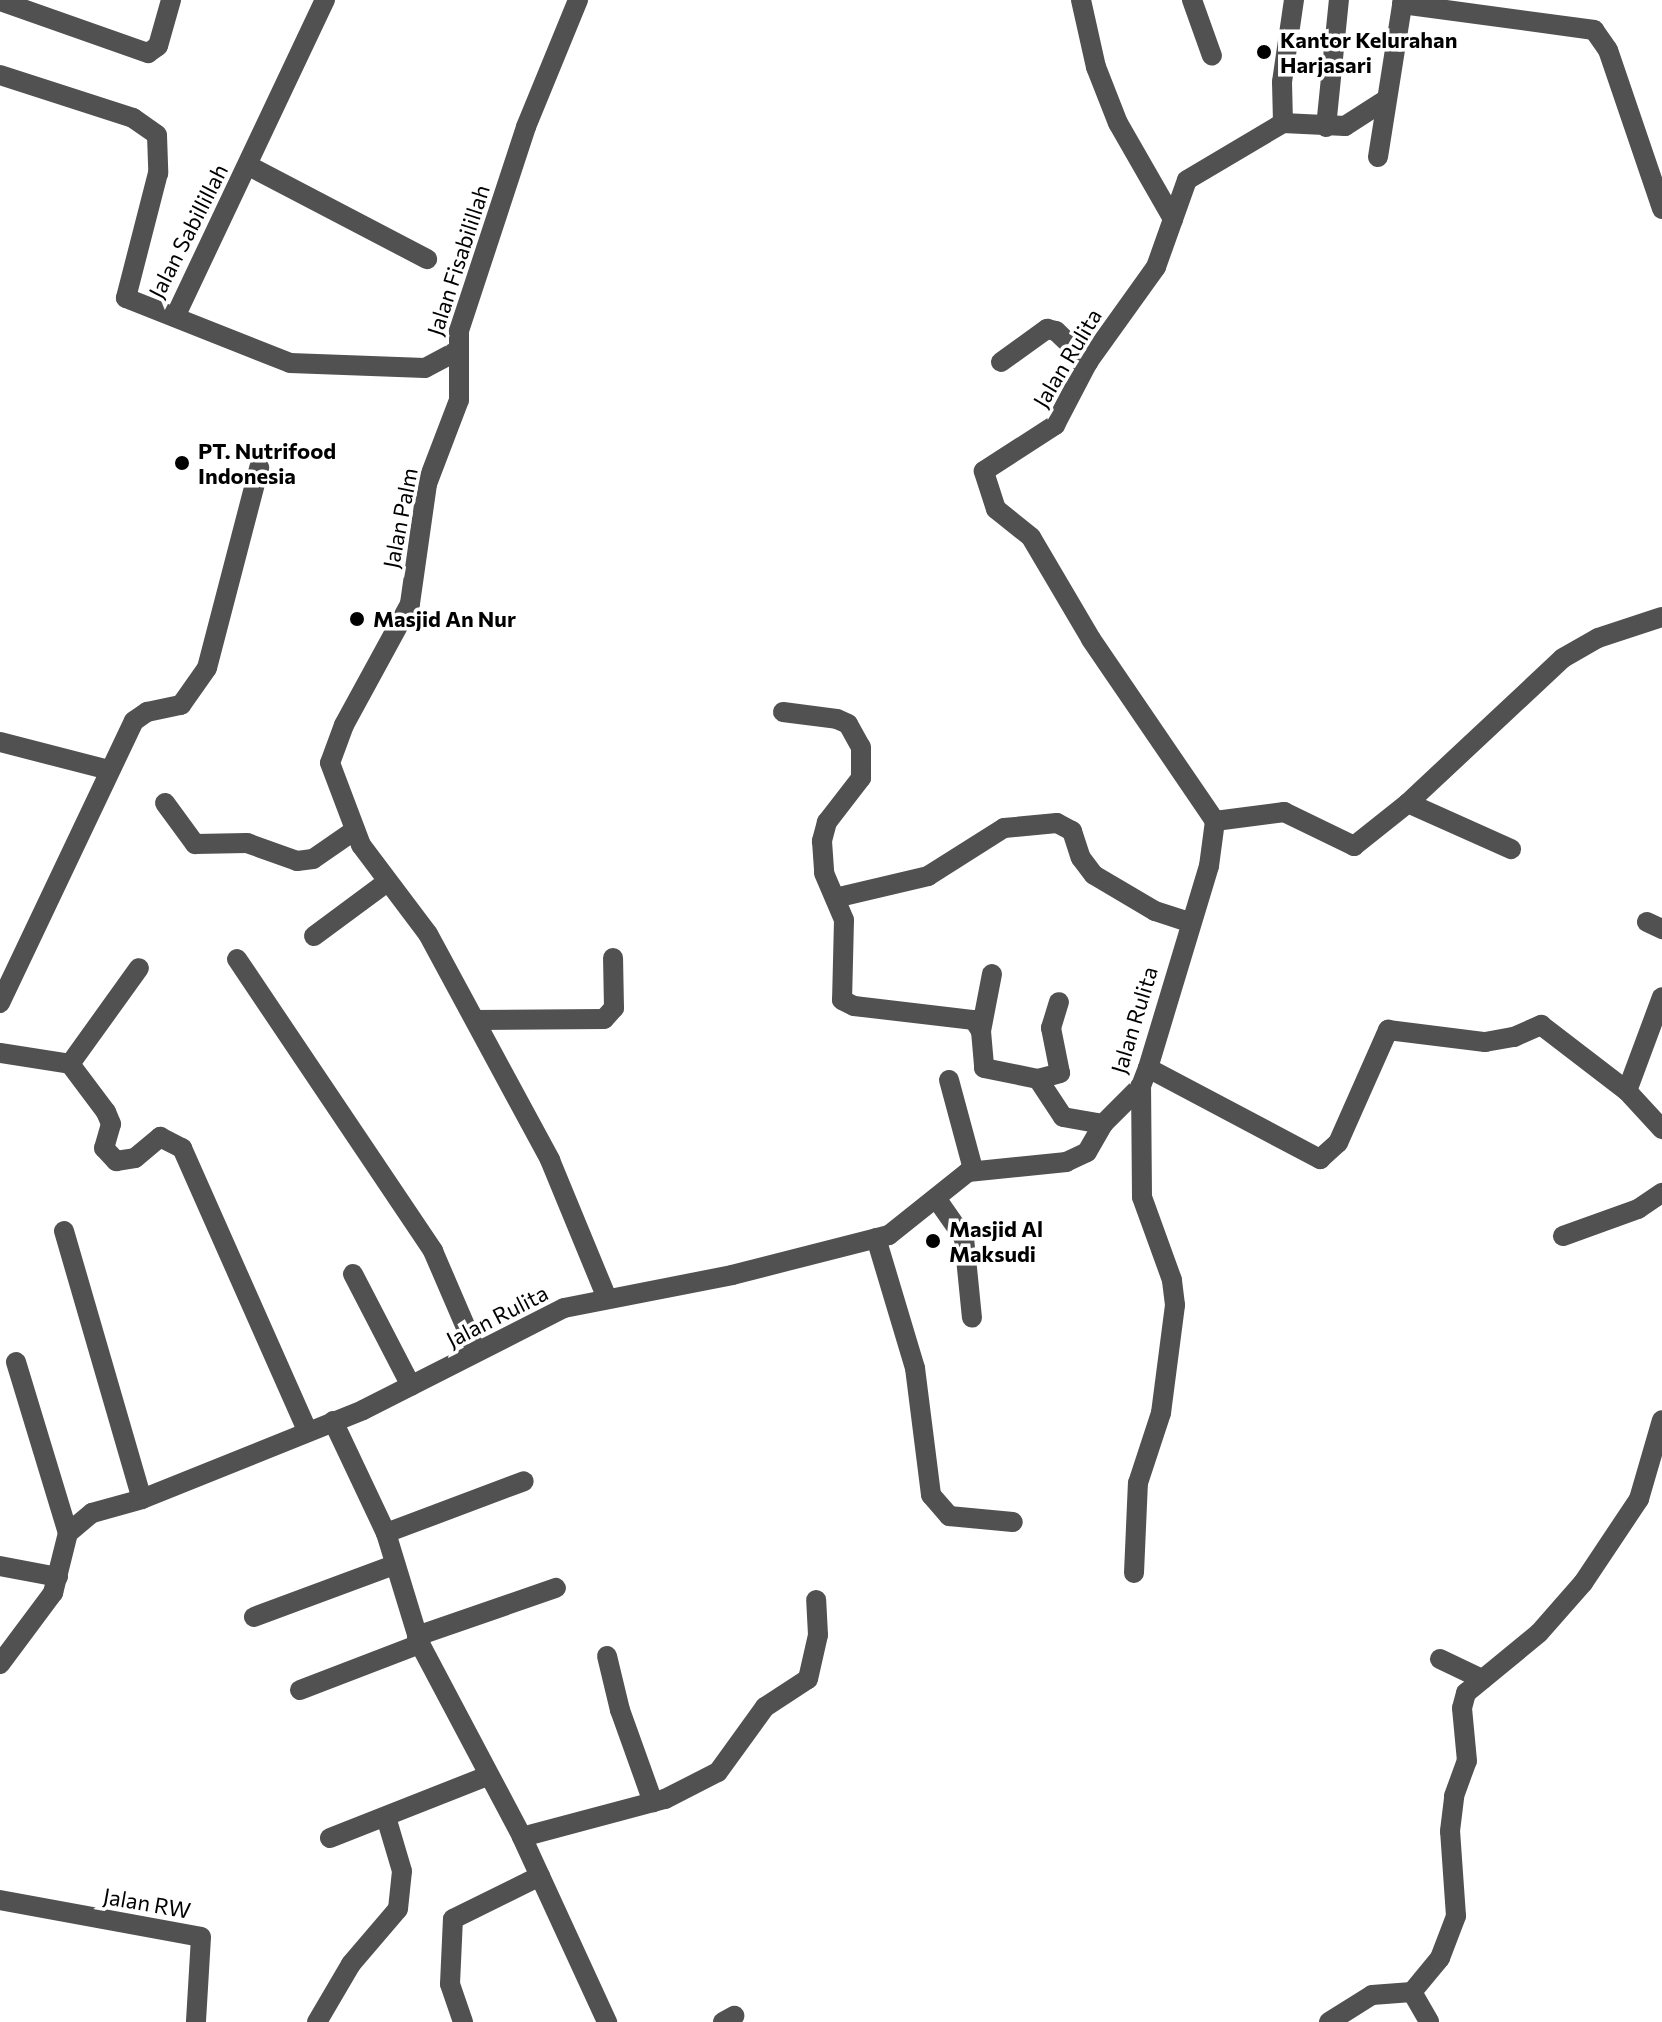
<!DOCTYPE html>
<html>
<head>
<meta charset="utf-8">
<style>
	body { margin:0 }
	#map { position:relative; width:1662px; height:2022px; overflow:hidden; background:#fff; font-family:Commissioner,sans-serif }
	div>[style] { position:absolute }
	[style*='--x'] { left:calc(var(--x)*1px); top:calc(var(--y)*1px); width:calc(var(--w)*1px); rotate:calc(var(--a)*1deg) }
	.minor>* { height:20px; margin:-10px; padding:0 10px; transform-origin:10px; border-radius:10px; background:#515151 }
	.dots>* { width:22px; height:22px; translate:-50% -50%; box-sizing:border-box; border:4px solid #fff; border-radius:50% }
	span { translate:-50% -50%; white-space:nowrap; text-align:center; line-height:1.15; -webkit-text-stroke:7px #fff; paint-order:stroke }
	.poi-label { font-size:22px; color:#000; font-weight:700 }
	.left { translate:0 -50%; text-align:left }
	.street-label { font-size:22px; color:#000 }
</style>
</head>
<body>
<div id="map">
	<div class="minor">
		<div style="--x:578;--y:0;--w:137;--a:112.3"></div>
		<div style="--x:526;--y:127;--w:215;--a:108.2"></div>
		<div style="--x:459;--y:331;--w:69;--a:90"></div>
		<div style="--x:459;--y:400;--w:90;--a:110.9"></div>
		<div style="--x:427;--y:484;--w:121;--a:98.1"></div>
		<div style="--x:410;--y:604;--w:138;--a:118.6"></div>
		<div style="--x:344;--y:725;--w:40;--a:110.2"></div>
		<div style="--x:330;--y:763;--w:88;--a:69.3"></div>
		<div style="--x:361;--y:845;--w:111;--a:53"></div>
		<div style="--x:428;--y:934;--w:257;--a:61.6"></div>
		<div style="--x:550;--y:1160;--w:147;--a:67.6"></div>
		<div style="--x:1081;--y:0;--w:69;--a:77.4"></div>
		<div style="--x:1096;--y:67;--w:60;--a:68.6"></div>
		<div style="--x:1118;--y:123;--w:111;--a:60.2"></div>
		<div style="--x:1192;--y:0;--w:59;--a:70.3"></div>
		<div style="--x:0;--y:1;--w:157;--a:19.4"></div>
		<div style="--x:148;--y:53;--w:12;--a:-35"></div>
		<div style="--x:158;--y:46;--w:48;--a:-74.2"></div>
		<div style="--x:1402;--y:4;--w:194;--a:7.7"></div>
		<div style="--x:1594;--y:30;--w:24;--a:55"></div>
		<div style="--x:1608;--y:50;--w:168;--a:71.2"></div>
		<div style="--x:0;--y:75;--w:140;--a:17.9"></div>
		<div style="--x:133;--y:118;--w:29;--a:35"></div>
		<div style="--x:157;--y:135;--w:38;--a:88"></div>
		<div style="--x:158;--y:173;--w:129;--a:104.4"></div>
		<div style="--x:126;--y:298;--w:176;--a:21.6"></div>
		<div style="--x:290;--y:363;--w:135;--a:2.1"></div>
		<div style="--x:425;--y:368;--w:36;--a:-28"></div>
		<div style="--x:1283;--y:123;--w:41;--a:-91.4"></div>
		<div style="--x:1282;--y:82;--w:83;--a:-81.7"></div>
		<div style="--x:1326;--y:127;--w:128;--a:-84.2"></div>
		<div style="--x:1378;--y:157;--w:159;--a:-81"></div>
		<div style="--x:249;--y:166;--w:201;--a:27.6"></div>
		<div style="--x:175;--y:317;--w:351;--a:-64.7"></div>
		<div style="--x:1001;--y:362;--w:57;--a:-35.7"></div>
		<div style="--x:1047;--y:329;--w:9;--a:13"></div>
		<div style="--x:1056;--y:331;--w:45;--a:44.1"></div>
		<div style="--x:783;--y:712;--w:54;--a:7.4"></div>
		<div style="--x:837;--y:719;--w:12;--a:24"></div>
		<div style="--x:848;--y:724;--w:26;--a:61"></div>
		<div style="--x:861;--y:747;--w:31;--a:90"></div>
		<div style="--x:861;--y:778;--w:56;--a:127.7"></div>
		<div style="--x:827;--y:822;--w:20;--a:105"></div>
		<div style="--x:822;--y:841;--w:32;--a:86"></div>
		<div style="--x:824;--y:873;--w:51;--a:66.9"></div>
		<div style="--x:844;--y:920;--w:80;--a:91.4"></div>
		<div style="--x:842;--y:1000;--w:13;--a:27"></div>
		<div style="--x:854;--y:1006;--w:121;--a:6.7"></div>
		<div style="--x:974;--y:1020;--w:13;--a:58"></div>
		<div style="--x:981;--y:1031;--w:37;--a:85"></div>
		<div style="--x:984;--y:1068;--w:55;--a:11.5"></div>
		<div style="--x:1038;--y:1079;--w:45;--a:56.7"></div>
		<div style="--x:1063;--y:1117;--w:41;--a:9.9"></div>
		<div style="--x:0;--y:742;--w:113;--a:14.4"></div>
		<div style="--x:165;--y:803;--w:51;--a:53.8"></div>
		<div style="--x:195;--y:844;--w:52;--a:-1.1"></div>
		<div style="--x:247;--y:843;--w:53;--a:19.8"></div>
		<div style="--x:297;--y:861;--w:16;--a:-7"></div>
		<div style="--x:313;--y:859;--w:51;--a:-34.6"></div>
		<div style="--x:1408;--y:803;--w:113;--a:24.1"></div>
		<div style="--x:1215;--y:821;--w:70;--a:-7.4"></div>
		<div style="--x:1284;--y:812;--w:78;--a:25.9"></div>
		<div style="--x:1354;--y:846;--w:69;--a:-38.5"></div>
		<div style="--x:1408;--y:803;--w:212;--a:-43.1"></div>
		<div style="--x:1563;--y:658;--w:40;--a:-29.7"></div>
		<div style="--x:1598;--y:638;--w:67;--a:-18.2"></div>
		<div style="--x:835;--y:898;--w:96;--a:-13.3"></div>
		<div style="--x:928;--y:876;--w:90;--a:-32.3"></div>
		<div style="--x:1004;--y:828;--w:53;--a:-5.4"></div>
		<div style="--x:1057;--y:823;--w:17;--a:28"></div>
		<div style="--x:1072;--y:831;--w:28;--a:72"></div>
		<div style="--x:1081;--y:858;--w:21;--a:53"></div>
		<div style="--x:1094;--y:875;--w:71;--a:30.5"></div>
		<div style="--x:1155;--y:911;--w:36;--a:18"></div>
		<div style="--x:1647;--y:922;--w:17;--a:25"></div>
		<div style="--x:314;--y:936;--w:91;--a:-36.5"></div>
		<div style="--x:237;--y:959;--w:352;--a:56.1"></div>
		<div style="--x:433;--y:1251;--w:109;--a:66.7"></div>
		<div style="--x:0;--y:1003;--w:312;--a:-64.6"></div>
		<div style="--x:134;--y:721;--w:16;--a:-35"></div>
		<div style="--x:147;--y:712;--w:35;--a:-12"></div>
		<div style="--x:181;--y:705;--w:45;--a:-54.9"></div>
		<div style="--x:207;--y:668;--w:207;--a:-75.4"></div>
		<div style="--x:475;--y:1020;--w:129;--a:-0.4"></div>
		<div style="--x:604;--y:1019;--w:15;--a:-48"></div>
		<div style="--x:614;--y:1008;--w:50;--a:-91.1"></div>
		<div style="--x:981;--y:1031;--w:58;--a:-79.1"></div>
		<div style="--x:0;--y:1053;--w:71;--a:8.9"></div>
		<div style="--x:70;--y:1064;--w:60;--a:53.1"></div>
		<div style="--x:106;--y:1112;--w:13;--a:67"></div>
		<div style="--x:111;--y:1124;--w:25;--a:106"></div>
		<div style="--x:104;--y:1148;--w:18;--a:47"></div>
		<div style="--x:116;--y:1161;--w:19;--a:-9"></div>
		<div style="--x:135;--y:1158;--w:33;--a:-40"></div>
		<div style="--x:160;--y:1137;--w:25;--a:27"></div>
		<div style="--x:182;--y:1148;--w:308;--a:66.1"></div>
		<div style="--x:70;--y:1064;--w:118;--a:-54.3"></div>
		<div style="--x:1148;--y:1068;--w:195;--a:27.9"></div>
		<div style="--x:1320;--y:1159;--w:24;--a:-42"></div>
		<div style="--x:1338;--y:1143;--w:124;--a:-66.1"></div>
		<div style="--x:1388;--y:1030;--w:98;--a:7.1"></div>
		<div style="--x:1485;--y:1042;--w:29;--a:-10"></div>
		<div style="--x:1514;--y:1037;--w:30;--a:-24"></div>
		<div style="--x:1541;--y:1025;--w:108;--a:37.5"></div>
		<div style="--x:1627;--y:1091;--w:52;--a:47.4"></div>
		<div style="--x:1038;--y:1079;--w:23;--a:-15"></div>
		<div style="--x:1060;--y:1073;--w:46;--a:-101.3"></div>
		<div style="--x:1051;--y:1028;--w:27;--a:-73"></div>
		<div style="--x:949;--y:1080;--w:92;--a:74.9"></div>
		<div style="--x:1627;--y:1091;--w:100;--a:-69.6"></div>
		<div style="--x:936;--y:1198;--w:49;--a:55"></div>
		<div style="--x:964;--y:1238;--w:80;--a:84.3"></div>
		<div style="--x:64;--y:1231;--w:279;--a:73.8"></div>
		<div style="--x:1563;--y:1236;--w:80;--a:-19.8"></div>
		<div style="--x:1638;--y:1209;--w:29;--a:-34"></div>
		<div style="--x:876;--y:1238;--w:136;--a:73.3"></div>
		<div style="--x:915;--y:1368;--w:128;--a:82.8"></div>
		<div style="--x:931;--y:1495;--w:28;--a:49"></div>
		<div style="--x:949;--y:1516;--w:64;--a:5.4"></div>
		<div style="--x:353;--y:1274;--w:126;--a:62.6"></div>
		<div style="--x:16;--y:1362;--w:179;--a:73.1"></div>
		<div style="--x:333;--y:1421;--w:124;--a:64.7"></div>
		<div style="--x:386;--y:1533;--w:116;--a:73"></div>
		<div style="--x:420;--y:1644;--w:218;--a:62.1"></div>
		<div style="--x:522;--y:1837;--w:204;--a:65.3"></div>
		<div style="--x:386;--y:1533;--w:147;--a:-20.6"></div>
		<div style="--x:0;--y:1566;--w:59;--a:10.7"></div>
		<div style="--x:1134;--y:1573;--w:90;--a:-87.5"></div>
		<div style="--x:1138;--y:1483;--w:74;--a:-71.8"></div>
		<div style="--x:1161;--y:1413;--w:109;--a:-82.6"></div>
		<div style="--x:1175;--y:1305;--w:25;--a:-97"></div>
		<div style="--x:1172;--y:1280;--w:88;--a:-109.9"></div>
		<div style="--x:1142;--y:1197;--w:111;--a:-90.5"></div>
		<div style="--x:254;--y:1617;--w:149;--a:-20.4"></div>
		<div style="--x:417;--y:1636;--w:147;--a:-19.1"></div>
		<div style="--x:607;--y:1656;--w:56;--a:76.5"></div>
		<div style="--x:620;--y:1710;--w:98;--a:70.3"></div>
		<div style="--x:1440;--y:1659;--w:47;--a:25.5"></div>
		<div style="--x:0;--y:1664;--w:89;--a:-53.3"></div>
		<div style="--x:53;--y:1593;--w:62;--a:-76"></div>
		<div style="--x:68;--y:1533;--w:31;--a:-40"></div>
		<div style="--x:92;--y:1513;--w:52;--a:-15.6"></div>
		<div style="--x:142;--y:1499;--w:238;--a:-21.9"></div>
		<div style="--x:363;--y:1410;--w:225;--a:-26.9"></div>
		<div style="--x:564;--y:1308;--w:171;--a:-11.1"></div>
		<div style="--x:732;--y:1275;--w:162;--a:-14.3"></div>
		<div style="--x:889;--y:1235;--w:101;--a:-38.6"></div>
		<div style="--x:968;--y:1172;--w:99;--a:-5.8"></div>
		<div style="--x:1066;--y:1162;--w:23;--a:-25"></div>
		<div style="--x:1087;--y:1152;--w:32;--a:-60"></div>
		<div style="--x:1103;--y:1124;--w:54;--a:-45"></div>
		<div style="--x:1141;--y:1086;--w:19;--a:-69"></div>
		<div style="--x:1148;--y:1068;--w:211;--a:-73.2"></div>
		<div style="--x:1209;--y:866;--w:45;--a:-82.4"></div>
		<div style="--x:1215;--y:821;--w:220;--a:-124.3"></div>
		<div style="--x:1091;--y:639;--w:118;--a:-120.5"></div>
		<div style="--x:1031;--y:537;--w:45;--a:-141.3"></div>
		<div style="--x:996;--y:509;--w:40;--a:-108"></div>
		<div style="--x:984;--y:471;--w:85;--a:-32.9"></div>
		<div style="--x:1055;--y:425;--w:71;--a:-62.4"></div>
		<div style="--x:1088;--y:362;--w:117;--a:-54.4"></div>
		<div style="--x:1156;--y:267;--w:92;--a:-70.4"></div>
		<div style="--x:1187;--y:180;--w:112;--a:-30.7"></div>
		<div style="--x:1283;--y:123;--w:62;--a:2.8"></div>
		<div style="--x:1345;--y:126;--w:46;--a:-32.7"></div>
		<div style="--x:300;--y:1690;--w:129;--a:-21"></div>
		<div style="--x:522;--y:1837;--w:148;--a:-14.9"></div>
		<div style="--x:665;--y:1799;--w:59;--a:-27"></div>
		<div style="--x:718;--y:1772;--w:80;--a:-54.1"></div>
		<div style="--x:765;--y:1707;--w:51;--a:-33.1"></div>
		<div style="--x:808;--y:1679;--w:45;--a:-77.2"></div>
		<div style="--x:818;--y:1635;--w:35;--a:-93"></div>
		<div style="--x:330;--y:1838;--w:169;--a:-21.5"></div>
		<div style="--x:0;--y:1900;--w:204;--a:10.4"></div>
		<div style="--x:201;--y:1937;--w:85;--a:93.4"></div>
		<div style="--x:1412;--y:1992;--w:34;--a:60"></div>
		<div style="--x:317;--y:2022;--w:67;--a:-59.6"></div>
		<div style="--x:351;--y:1964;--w:72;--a:-49.5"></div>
		<div style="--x:398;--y:1909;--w:38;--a:-84"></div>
		<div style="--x:402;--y:1871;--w:56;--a:-106.5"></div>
		<div style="--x:463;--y:2022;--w:40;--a:-108.9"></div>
		<div style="--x:450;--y:1984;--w:65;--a:-87.4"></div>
		<div style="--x:453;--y:1919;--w:97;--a:-26.3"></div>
		<div style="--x:723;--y:2022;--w:13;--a:-29"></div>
		<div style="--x:1329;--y:2022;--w:51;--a:-32.1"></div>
		<div style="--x:1372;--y:1995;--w:40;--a:-4.3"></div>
		<div style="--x:1412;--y:1992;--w:44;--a:-50.5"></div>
		<div style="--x:1440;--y:1958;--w:45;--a:-69.1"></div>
		<div style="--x:1456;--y:1916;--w:85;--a:-94"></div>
		<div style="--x:1450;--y:1831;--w:35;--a:-83"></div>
		<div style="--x:1454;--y:1796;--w:37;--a:-70"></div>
		<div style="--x:1467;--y:1761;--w:53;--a:-95.4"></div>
		<div style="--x:1462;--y:1708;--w:16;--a:-75"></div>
		<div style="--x:1466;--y:1693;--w:94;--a:-39.4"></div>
		<div style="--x:1539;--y:1633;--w:67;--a:-48.7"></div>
		<div style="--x:1583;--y:1583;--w:101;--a:-56.3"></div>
		<div style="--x:1639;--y:1499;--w:82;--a:-73.8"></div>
	</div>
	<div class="dots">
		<div style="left:1264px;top:52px;background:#000"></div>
		<div style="left:182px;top:463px;background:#000"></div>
		<div style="left:357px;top:619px;background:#000"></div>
		<div style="left:933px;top:1241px;background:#000"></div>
	</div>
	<div class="poi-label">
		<span class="left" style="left:1280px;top:52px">Kantor Kelurahan<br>Harjasari</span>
		<span class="left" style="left:198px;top:463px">PT. Nutrifood<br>Indonesia</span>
		<span class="left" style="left:373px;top:619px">Masjid An Nur</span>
		<span class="left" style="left:949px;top:1241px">Masjid Al<br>Maksudi</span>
	</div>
	<div class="street-label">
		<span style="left:188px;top:231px;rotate:-63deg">Jalan Sabillillah</span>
		<span style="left:458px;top:260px;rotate:-72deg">Jalan Fisabilillah</span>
		<span style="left:1067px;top:358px;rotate:-59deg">Jalan Rulita</span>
		<span style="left:400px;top:518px;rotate:-79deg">Jalan Palm</span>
		<span style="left:1134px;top:1020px;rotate:-73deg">Jalan Rulita</span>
		<span style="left:497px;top:1316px;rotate:-27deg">Jalan Rulita</span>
		<span style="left:147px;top:1903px;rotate:10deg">Jalan RW</span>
	</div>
</div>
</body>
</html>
